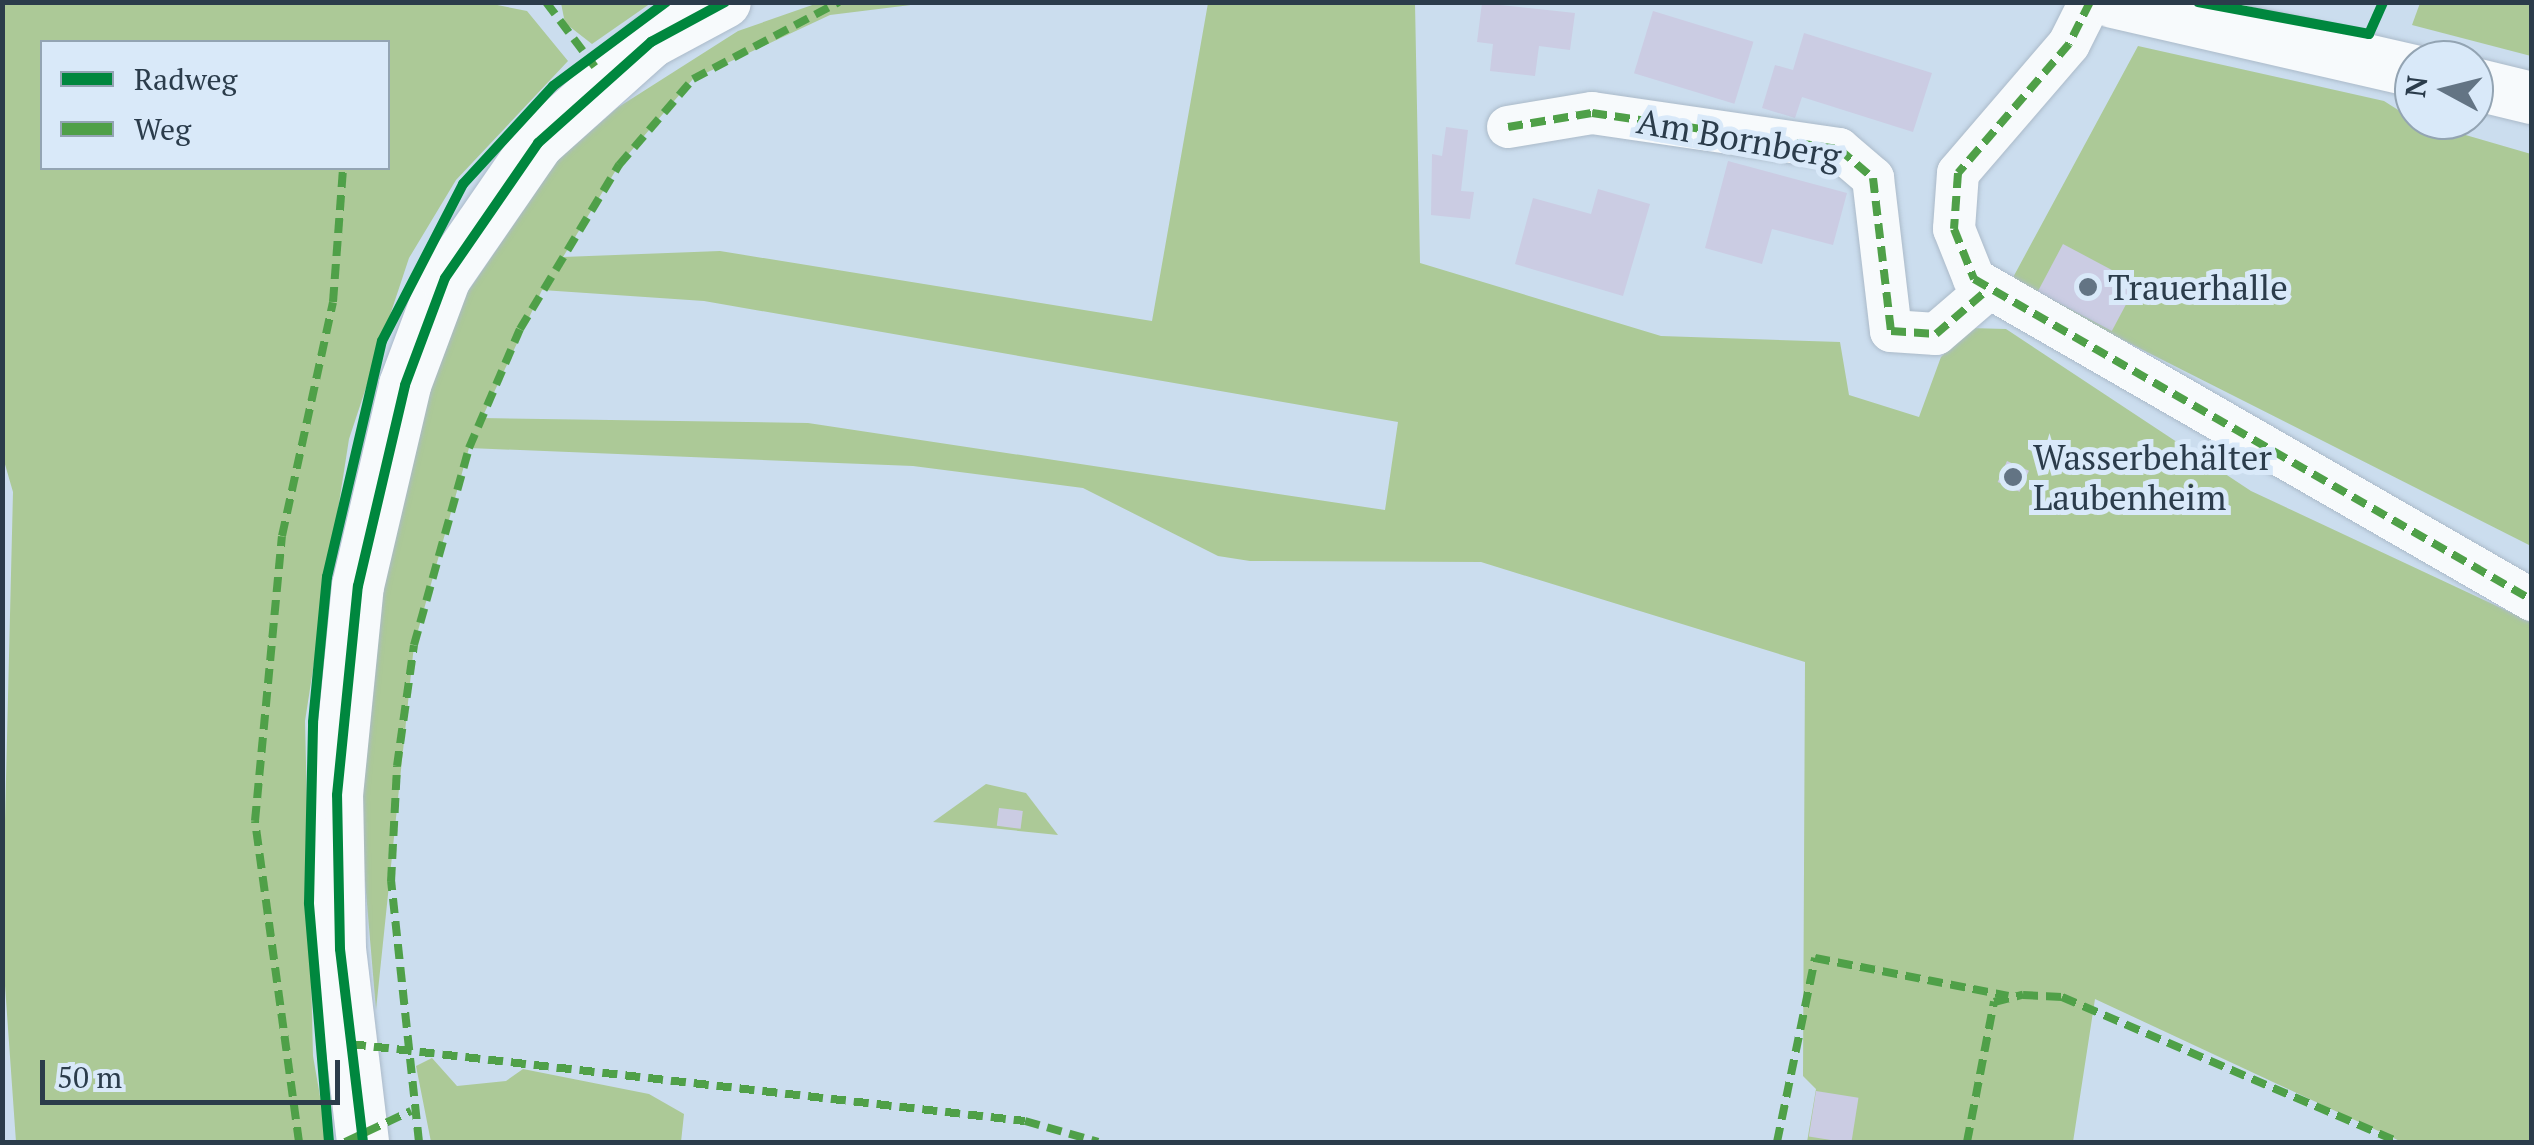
<!DOCTYPE html>
<html>
<head>
<meta charset="utf-8">
<style>
	body { margin:0 }
	#map { position:relative; width:2534px; height:1145px; overflow:hidden; background:#cbddee; font-family:"PT Serif",serif }
	div>[style] { position:absolute }
	[style*='--x'] { left:calc(var(--x)*1px); top:calc(var(--y)*1px); width:calc(var(--w)*1px); rotate:calc(var(--a)*1deg) }
	.green>* { inset:0; background:#acc997 }
	.building>* { inset:0; background:#cbcce3; transform-origin:0 0 }
	.roads { filter:drop-shadow(0 0 2px #abbac9) drop-shadow(0 0 2px #abbac9) }
	.minor>* { height:42px; margin:-21px; padding:0 21px; transform-origin:21px; border-radius:21px; background:#f7fafc }
	.tertiary>* { height:52px; margin:-26px; padding:0 26px; transform-origin:26px; border-radius:26px; background:#f7fafc }
	.quiet>* { height:8px; margin-top:-4px; transform-origin:0; background:repeating-linear-gradient(90deg,#4fa048 0 15px,transparent 0 23px) }
	.cycleway>* { height:10px; margin:-5px; padding:0 5px; transform-origin:5px; border-radius:5px; background:#00873e }
	.dots>* { width:28px; height:28px; translate:-50% -50%; box-sizing:border-box; border:5px solid #d9e9f9; border-radius:50% }
	span { translate:-50% -50%; white-space:nowrap; text-align:center; line-height:1.15; -webkit-text-stroke:10px #d9e9f9; paint-order:stroke }
	.street-label { font-size:35px; color:#2b3c4b }
	.poi-label { font-size:35px; color:#2b3c4b }
	.left { translate:0 -50%; text-align:left }
	.frame { position:absolute; inset:0; border:5px solid #2b3c4b; pointer-events:none }
	.legend { position:absolute; left:40px; top:40px; width:350px; height:130px; box-sizing:border-box; background:#d9e9f9; border:2px solid #93a4b3; margin:0; padding:12px 18px; list-style:none; font-size:30px; color:#2b3c4b }
	.legend li { display:flex; align-items:center; gap:20px; height:50px }
	.legend b { width:50px; border:2px solid #93a4b3 }
	.north { position:absolute; left:2394px; top:40px; width:100px; height:100px; box-sizing:border-box; background:#d9e9f9; border:2px solid #93a4b3; border-radius:50%; rotate:277deg; font-size:28px; font-weight:700; line-height:40px; text-align:center; color:#2b3c4b }
	.north::after { content:''; display:block; margin:auto; width:35px; height:45px; background:#637484; clip-path:polygon(50% 0,100% 100%,50% 72%,0 100%) }
	.scale { position:absolute; left:40px; top:1060px; width:300px; height:45px; box-sizing:border-box; border:5px solid #2b3c4b; border-top:0; padding-left:12px; font-size:30px; line-height:35px; white-space:nowrap; color:#2b3c4b; -webkit-text-stroke:8px #d9e9f9; paint-order:stroke }
</style>
</head>
<body>
<div id="map">
	<div class="green">
		<div style="clip-path:polygon(evenodd,2px 3px,487px 3px,527px 11px,568px 61px,456px 180px,409px 258px,349px 439px,305px 721px,313px 1056px,328px 1142px,16px 1142px,2px 943px,13px 492px,2px 454px,2px 3px,42px 42px,388px 42px,388px 168px,42px 168px,42px 42px)"></div>
		<div style="clip-path:polygon(561px 3px,561px 2px,651px 3px,592px 44px,565px 23px)"></div>
		<div style="clip-path:polygon(evenodd,818px 3px,927px 3px,830px 15px,693px 79px,619px 165px,563px 257px,720px 251px,1152px 321px,1208px 3px,1415px 3px,1420px 263px,1661px 336px,1840px 342px,1849px 395px,1919px 417px,1941px 357px,1970px 328px,2006px 329px,2251px 491px,2531px 622px,2531px 1142px,2402px 1142px,2095px 999px,2073px 1142px,1807px 1142px,1816px 1089px,1803px 1076px,1805px 662px,1481px 562px,1250px 561px,1218px 556px,1083px 488px,913px 466px,469px 448px,414px 645px,376px 1010px,360px 821px,366px 666px,436px 361px,460px 303px,557px 161px,617px 108px,738px 31px,818px 3px,542px 290px,704px 301px,1398px 422px,1385px 510px,808px 423px,482px 418px,542px 290px)"></div>
		<div style="clip-path:polygon(2420px 3px,2531px 3px,2531px 56px,2412px 25px)"></div>
		<div style="clip-path:polygon(2138px 46px,2384px 101px,2414px 120px,2531px 154px,2531px 546px,2010px 283px)"></div>
		<div style="clip-path:polygon(986px 784px,1026px 793px,1058px 835px,933px 822px)"></div>
		<div style="clip-path:polygon(432px 1058px,457px 1086px,506px 1081px,523px 1069px,649px 1094px,684px 1114px,681px 1142px,431px 1142px,416px 1066px)"></div>
	</div>
	<div class="building">
		<div style="clip-path:polygon(1482px 3px,1575px 13px,1570px 50px,1539px 46px,1535px 76px,1490px 71px,1493px 44px,1477px 42px)"></div>
		<div style="left:1653px;top:11px;width:105px;height:65px;rotate:17deg"></div>
		<div style="clip-path:polygon(1804px 33px,1932px 73px,1913px 132px,1802px 97px,1795px 118px,1762px 108px,1775px 65px,1793px 70px)"></div>
		<div style="clip-path:polygon(1446px 127px,1468px 130px,1461px 191px,1474px 192px,1470px 219px,1431px 215px,1432px 154px,1442px 156px)"></div>
		<div style="clip-path:polygon(1728px 161px,1847px 193px,1833px 245px,1772px 229px,1762px 264px,1705px 248px)"></div>
		<div style="clip-path:polygon(1598px 189px,1650px 204px,1623px 296px,1515px 264px,1533px 198px,1591px 214px)"></div>
		<div style="left:2063px;top:244px;width:84px;height:54px;rotate:28deg"></div>
		<div style="left:2007px;top:461px;width:24px;height:23px;rotate:24deg"></div>
		<div style="left:999px;top:808px;width:24px;height:18px;rotate:7deg"></div>
		<div style="left:1816px;top:1091px;width:43px;height:46px;rotate:9deg"></div>
	</div>
	<div class="roads">
		<div class="minor">
			<div style="--x:2090;--y:2;--w:47;--a:116.6"></div>
			<div style="--x:2069;--y:44;--w:170;--a:130.7"></div>
			<div style="--x:1958;--y:173;--w:56;--a:94.1"></div>
			<div style="--x:1954;--y:229;--w:54;--a:68.2"></div>
			<div style="--x:1974;--y:279;--w:644;--a:29.91"></div>
			<div style="--x:1508;--y:127;--w:85;--a:-9.5"></div>
			<div style="--x:1592;--y:113;--w:250;--a:8.3"></div>
			<div style="--x:1839;--y:149;--w:45;--a:40.5"></div>
			<div style="--x:1873;--y:178;--w:154;--a:83.3"></div>
			<div style="--x:1891;--y:331;--w:45;--a:3.8"></div>
			<div style="--x:1936;--y:334;--w:66;--a:-40.7"></div>
		</div>
		<div class="tertiary">
			<div style="--x:2113;--y:2;--w:309;--a:12.9"></div>
			<div style="--x:2474;--y:84;--w:60;--a:13.6"></div>
			<div style="--x:363;--y:1142;--w:194;--a:-96.8"></div>
			<div style="--x:340;--y:949;--w:154;--a:-91.1"></div>
			<div style="--x:337;--y:795;--w:210;--a:-84.3"></div>
			<div style="--x:358;--y:586;--w:206;--a:-76.8"></div>
			<div style="--x:405;--y:385;--w:114;--a:-69.5"></div>
			<div style="--x:445;--y:278;--w:164;--a:-55.4"></div>
			<div style="--x:538;--y:143;--w:152;--a:-41.8"></div>
			<div style="--x:651;--y:42;--w:84;--a:-28.4"></div>
		</div>
	</div>
	<div class="quiet">
		<div style="--x:546;--y:2;--w:81;--a:53"></div>
		<div style="--x:2090;--y:2;--w:47;--a:116.6"></div>
		<div style="--x:2069;--y:44;--w:170;--a:130.7"></div>
		<div style="--x:1958;--y:173;--w:56;--a:94.1"></div>
		<div style="--x:1954;--y:229;--w:54;--a:68.2"></div>
		<div style="--x:1974;--y:279;--w:644;--a:29.91"></div>
		<div style="--x:1508;--y:127;--w:85;--a:-9.5"></div>
		<div style="--x:1592;--y:113;--w:250;--a:8.3"></div>
		<div style="--x:1839;--y:149;--w:45;--a:40.5"></div>
		<div style="--x:1873;--y:178;--w:154;--a:83.3"></div>
		<div style="--x:1891;--y:331;--w:45;--a:3.8"></div>
		<div style="--x:1936;--y:334;--w:66;--a:-40.7"></div>
		<div style="--x:351;--y:1044;--w:678;--a:6.52"></div>
		<div style="--x:1025;--y:1121;--w:76;--a:16"></div>
		<div style="--x:299;--y:1142;--w:324;--a:-97.8"></div>
		<div style="--x:255;--y:821;--w:286;--a:-84.6"></div>
		<div style="--x:282;--y:536;--w:239;--a:-77.7"></div>
		<div style="--x:333;--y:302;--w:134;--a:-85.7"></div>
		<div style="--x:345;--y:1142;--w:73;--a:-25.2"></div>
		<div style="--x:419;--y:1142;--w:262;--a:-96.1"></div>
		<div style="--x:391;--y:882;--w:116;--a:-87"></div>
		<div style="--x:397;--y:766;--w:122;--a:-82"></div>
		<div style="--x:414;--y:645;--w:205;--a:-74.4"></div>
		<div style="--x:469;--y:448;--w:129;--a:-66.8"></div>
		<div style="--x:520;--y:329;--w:192;--a:-58.9"></div>
		<div style="--x:619;--y:165;--w:113;--a:-49.3"></div>
		<div style="--x:693;--y:79;--w:165;--a:-27.8"></div>
		<div style="--x:1777;--y:1142;--w:188;--a:-78.3"></div>
		<div style="--x:1815;--y:958;--w:197;--a:11.1"></div>
		<div style="--x:1967;--y:1142;--w:143;--a:-79.1"></div>
		<div style="--x:1994;--y:1002;--w:30;--a:-14"></div>
		<div style="--x:2023;--y:995;--w:39;--a:3"></div>
		<div style="--x:2062;--y:997;--w:367;--a:23.3"></div>
	</div>
	<div class="cycleway">
		<div style="--x:2198;--y:2;--w:174;--a:10.6"></div>
		<div style="--x:2369;--y:34;--w:35;--a:-66"></div>
		<div style="--x:329;--y:1142;--w:240;--a:-94.8"></div>
		<div style="--x:309;--y:903;--w:181;--a:-88.7"></div>
		<div style="--x:313;--y:722;--w:146;--a:-84.5"></div>
		<div style="--x:327;--y:577;--w:242;--a:-76.9"></div>
		<div style="--x:382;--y:341;--w:177;--a:-62.7"></div>
		<div style="--x:463;--y:184;--w:133;--a:-47.4"></div>
		<div style="--x:553;--y:86;--w:141;--a:-36.6"></div>
		<div style="--x:363;--y:1142;--w:194;--a:-96.8"></div>
		<div style="--x:340;--y:949;--w:154;--a:-91.1"></div>
		<div style="--x:337;--y:795;--w:210;--a:-84.3"></div>
		<div style="--x:358;--y:586;--w:206;--a:-76.8"></div>
		<div style="--x:405;--y:385;--w:114;--a:-69.5"></div>
		<div style="--x:445;--y:278;--w:164;--a:-55.4"></div>
		<div style="--x:538;--y:143;--w:152;--a:-41.8"></div>
		<div style="--x:651;--y:42;--w:84;--a:-28.4"></div>
	</div>
	<div class="dots">
		<div style="left:2088px;top:287px;background:#637484"></div>
		<div style="left:2013px;top:477px;background:#637484"></div>
	</div>
	<div class="street-label">
		<span style="left:1739px;top:138px;rotate:10deg">Am Bornberg</span>
	</div>
	<div class="poi-label">
		<span class="left" style="left:2108px;top:287px">Trauerhalle</span>
		<span class="left" style="left:2033px;top:477px">Wasserbehälter<br>Laubenheim</span>
	</div>
	<div class="frame"></div>
	<ul class="legend">
	<li><b style="height:12px;background:#00873e"></b>Radweg</li>
	<li><b style="height:12px;background:#4fa048"></b>Weg</li>
	</ul>
	<div class="north">N</div>
	<div class="scale">50 m</div>
</div>
</body>
</html>
